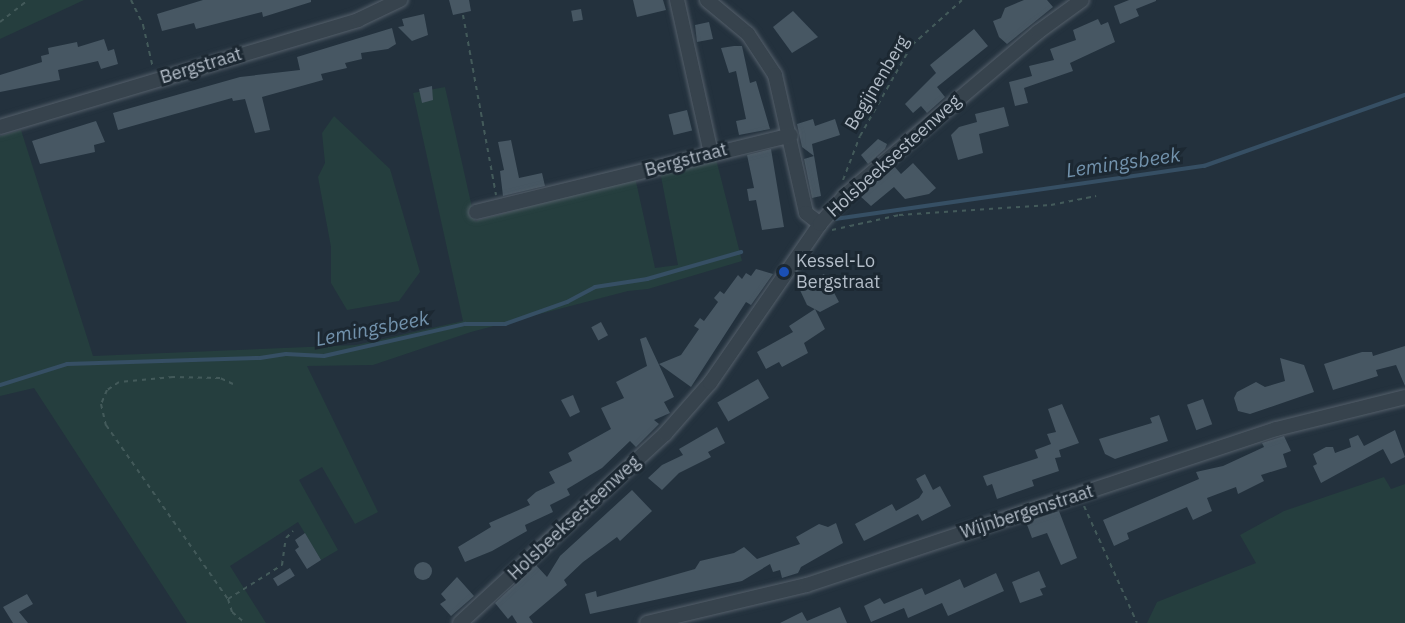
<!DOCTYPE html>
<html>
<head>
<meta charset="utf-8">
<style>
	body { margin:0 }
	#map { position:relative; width:1405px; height:623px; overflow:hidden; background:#23313d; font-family:"IBM Plex Sans",sans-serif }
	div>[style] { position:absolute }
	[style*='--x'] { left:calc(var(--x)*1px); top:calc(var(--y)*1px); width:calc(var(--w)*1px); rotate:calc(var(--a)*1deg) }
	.green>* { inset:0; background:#253e3e }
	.stream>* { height:4px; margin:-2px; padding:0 2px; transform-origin:2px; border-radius:2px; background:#364f64 }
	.building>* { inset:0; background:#475763; transform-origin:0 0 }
	.round { border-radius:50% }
	.path>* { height:2px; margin-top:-1px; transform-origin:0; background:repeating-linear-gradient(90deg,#435a5a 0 4.5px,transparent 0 9px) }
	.roads { filter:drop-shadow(0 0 2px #55606b) drop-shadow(0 0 2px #55606b) }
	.minor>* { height:14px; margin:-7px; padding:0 7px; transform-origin:7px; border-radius:7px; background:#37434d }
	.dots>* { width:16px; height:16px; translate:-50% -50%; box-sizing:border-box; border:3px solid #1c2832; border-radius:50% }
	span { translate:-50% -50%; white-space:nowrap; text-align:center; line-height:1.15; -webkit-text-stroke:6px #1c2832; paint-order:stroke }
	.street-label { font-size:18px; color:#b3bdc8 }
	.poi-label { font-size:18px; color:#b3bdc8 }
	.left { translate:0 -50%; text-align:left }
	.water-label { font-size:20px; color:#7292ac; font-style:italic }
</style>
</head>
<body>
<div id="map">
	<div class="green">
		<div style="clip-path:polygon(0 0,84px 0,0 39px)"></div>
		<div style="clip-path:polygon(445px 87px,475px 221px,520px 209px,519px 205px,635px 177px,655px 268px,678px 265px,660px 171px,715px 155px,742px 261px,648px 289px,628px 291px,471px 332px,373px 365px,307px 366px,378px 512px,355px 524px,322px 467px,299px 480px,338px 550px,321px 560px,298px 522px,230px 566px,266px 623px,187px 623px,34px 388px,0 396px,0 136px,21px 130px,93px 356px,356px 345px,463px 321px,413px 93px)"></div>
		<div style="clip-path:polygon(334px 116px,390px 169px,420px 272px,399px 301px,347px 310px,331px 283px,331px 247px,318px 177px,325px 163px,322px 133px)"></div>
		<div style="clip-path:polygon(1384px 477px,1391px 489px,1405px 484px,1405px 623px,1147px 623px,1157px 602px,1256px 563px,1240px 535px,1284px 511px)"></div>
	</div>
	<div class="stream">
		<div style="--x:835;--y:219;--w:373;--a:-8.2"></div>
		<div style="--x:1204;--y:166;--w:213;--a:-19.5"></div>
		<div style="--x:0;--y:385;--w:70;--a:-17.4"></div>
		<div style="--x:67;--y:364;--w:193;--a:-1.8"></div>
		<div style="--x:260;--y:358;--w:26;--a:-9"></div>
		<div style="--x:286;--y:354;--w:38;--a:3"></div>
		<div style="--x:324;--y:356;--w:145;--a:-12.8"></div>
		<div style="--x:465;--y:324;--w:40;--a:0"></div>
		<div style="--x:505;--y:324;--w:66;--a:-19.5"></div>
		<div style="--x:567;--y:302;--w:32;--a:-28"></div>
		<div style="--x:595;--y:287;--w:53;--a:-8.7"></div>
		<div style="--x:647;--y:279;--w:98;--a:-16"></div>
	</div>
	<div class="building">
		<div style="clip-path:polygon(203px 0,311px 0,311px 2px,263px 17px,262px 12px,196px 29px,194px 23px,162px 31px,157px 14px)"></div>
		<div style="clip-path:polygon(449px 0,469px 0,471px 11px,453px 15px)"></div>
		<div style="clip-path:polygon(633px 0,663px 0,666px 10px,637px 17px)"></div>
		<div style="clip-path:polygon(1024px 0,1047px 0,1053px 7px,1007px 44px,999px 37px,993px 21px,1001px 18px,1005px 8px)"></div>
		<div style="clip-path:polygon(1129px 0,1156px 0,1156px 1px,1136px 9px,1139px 16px,1120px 24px,1114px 6px)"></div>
		<div style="left:581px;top:9px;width:11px;height:10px;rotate:80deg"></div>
		<div style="clip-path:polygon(793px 11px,818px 37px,792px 53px,773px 27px)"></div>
		<div style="clip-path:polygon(424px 14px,428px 35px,412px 41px,398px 27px,404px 26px,402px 19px)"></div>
		<div style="clip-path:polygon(1098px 19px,1101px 25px,1108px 22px,1115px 42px,1070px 63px,1073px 71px,1024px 88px,1028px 103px,1015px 106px,1009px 82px,1032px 76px,1029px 66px,1054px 60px,1050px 49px,1076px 40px,1073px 30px)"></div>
		<div style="clip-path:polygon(709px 22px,713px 39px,697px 42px,695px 25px)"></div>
		<div style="clip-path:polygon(392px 28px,396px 44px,388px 49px,361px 53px,362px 59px,345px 63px,347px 68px,321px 74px,323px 80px,262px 97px,270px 130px,255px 133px,245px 99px,233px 101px,232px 98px,118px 130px,113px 113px,240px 77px,300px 70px,297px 57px)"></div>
		<div style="clip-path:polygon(974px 29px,988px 46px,937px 87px,945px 97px,927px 113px,921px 106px,913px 113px,905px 104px,936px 73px,930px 65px)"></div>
		<div style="clip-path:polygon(104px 39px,108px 51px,114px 49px,118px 64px,101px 69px,98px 61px,58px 70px,60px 80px,0 92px,0 75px,42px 62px,41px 56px,49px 54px,48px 48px,77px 42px,78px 47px)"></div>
		<div style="clip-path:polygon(734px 46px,742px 46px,750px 83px,756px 81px,770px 129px,739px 135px,736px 121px,746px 119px,736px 71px,729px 73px,721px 48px)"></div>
		<div style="clip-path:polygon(432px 86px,433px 100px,422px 103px,419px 89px)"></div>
		<div style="clip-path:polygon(1004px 107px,1009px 126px,979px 134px,983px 153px,958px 160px,951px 135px,959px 127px,977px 122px,975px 114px)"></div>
		<div style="left:687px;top:110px;width:21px;height:19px;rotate:76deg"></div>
		<div style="clip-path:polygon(813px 119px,815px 126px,835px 119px,840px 135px,812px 144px,821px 196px,812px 198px,804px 159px,814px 156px,802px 147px,797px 124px)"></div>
		<div style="clip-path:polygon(96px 121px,105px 142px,94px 145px,95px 152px,40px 164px,32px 141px)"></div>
		<div style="clip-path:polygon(878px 139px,887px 144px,885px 149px,868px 164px,861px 155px)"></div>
		<div style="clip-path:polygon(511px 140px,519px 178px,542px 173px,545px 186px,503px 196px,500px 171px,504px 170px,498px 142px)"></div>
		<div style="clip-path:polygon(771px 149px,784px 227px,762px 230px,756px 200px,749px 201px,747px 189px,754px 188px,747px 155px)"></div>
		<div style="clip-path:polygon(913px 163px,936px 188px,929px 194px,905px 199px,894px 187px,871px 206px,860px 196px,894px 166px,901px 174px)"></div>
		<div style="clip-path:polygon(756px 269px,773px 274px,751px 305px,746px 302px,691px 387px,659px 364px,681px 355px,699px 329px,694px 326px,700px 318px,704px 321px,718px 302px,714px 298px,720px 291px,724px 294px,738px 275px,742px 279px,746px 273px,751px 276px)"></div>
		<div style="clip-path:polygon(824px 274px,839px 302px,820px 312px,807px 305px,799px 288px)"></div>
		<div style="clip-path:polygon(815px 309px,825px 329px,804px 343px,808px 353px,782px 367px,779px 362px,766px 369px,757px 352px,793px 332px,789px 326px)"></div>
		<div style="left:601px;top:322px;width:15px;height:11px;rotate:62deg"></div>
		<div style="clip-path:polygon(646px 337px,674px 397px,664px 402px,670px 413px,654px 420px,659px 424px,636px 447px,630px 441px,602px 468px,567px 489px,570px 495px,550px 505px,553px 512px,525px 525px,527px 531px,492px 551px,465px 562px,458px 547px,491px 527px,489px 523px,530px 505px,527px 500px,536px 492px,555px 483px,549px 472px,572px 461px,568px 453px,611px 429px,601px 408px,624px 398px,616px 382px,647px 366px,640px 339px)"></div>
		<div style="clip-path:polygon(1405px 346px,1405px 386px,1396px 365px,1376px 370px,1378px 376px,1333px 390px,1324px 364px,1362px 352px,1372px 352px,1373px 356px)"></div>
		<div style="clip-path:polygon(1280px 358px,1304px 365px,1314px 392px,1250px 414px,1238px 411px,1234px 398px,1237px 392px,1256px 382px,1265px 387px,1285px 381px)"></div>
		<div style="left:758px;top:379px;width:22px;height:47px;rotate:60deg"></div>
		<div style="clip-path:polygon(573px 395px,580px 412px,570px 417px,561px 400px)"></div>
		<div style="left:1203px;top:399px;width:27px;height:17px;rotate:70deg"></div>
		<div style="clip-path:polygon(1062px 404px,1079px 443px,1059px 450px,1061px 457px,1055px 458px,1059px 471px,1032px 480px,1034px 486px,997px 499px,992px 484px,987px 486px,983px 476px,1038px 458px,1035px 450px,1051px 444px,1047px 434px,1056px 432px,1048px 409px)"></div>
		<div style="clip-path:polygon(1159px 415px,1168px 441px,1115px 459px,1105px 454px,1099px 439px,1152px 423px,1150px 418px)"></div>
		<div style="clip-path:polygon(717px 427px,725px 443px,708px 452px,711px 457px,679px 473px,662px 490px,648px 478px,662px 465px,683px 455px,679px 449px)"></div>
		<div style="clip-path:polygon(1395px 430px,1405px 457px,1391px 464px,1383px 449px,1321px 483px,1313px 466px,1317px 464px,1313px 454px,1326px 447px,1333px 447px,1335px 453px,1351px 447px,1349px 439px,1358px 435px,1364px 446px)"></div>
		<div style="clip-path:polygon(1284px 436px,1291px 451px,1283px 454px,1287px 467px,1261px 475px,1264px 481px,1238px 494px,1236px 487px,1207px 498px,1212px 511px,1193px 520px,1187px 507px,1127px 533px,1129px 539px,1114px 546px,1103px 520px,1199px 479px,1196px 472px,1223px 466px,1264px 447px,1262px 443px)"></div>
		<div style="clip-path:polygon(925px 474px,933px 490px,940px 486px,951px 506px,922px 521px,918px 514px,864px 541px,855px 524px,892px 504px,896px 511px,919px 498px,923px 492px,916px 479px)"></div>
		<div style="clip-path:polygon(632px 490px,652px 511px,620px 541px,617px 537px,583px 562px,564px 580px,567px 585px,529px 617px,533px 623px,517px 623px,512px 615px,508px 619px,495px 603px,536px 565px,547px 577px,560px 556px)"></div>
		<div style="clip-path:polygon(1059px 511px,1077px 558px,1061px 565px,1047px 533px,1032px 538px,1026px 522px)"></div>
		<div style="clip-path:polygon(836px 523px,843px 543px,801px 567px,798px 573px,782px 578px,780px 570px,773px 572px,770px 564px,742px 581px,590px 614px,585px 594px,596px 591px,597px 597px,695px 569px,700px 561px,734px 553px,744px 547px,757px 559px,800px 544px,796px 537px,819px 524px,828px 527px)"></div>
		<div style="clip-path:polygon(305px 533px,321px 560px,307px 569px,295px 550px,299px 547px,295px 540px)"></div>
		<div class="round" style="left:414px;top:562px;width:18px;height:18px"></div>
		<div style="left:290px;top:568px;width:9px;height:20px;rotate:58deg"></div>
		<div style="clip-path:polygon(1039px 571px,1046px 587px,1040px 589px,1043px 595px,1020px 603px,1012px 582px)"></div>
		<div style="clip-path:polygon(996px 573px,1004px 591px,948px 616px,942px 603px,908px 618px,904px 608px,871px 622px,864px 606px,880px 598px,884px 604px,922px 588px,925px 595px,960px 579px,964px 588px)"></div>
		<div style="clip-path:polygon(457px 577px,474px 596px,451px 616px,440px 604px,446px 600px,441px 594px)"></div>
		<div style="clip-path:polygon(27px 594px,33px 604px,19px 612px,28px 623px,13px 623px,3px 607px)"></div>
		<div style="clip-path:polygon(840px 607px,847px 623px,780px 623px,802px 612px,807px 621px)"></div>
	</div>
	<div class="path">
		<div style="--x:131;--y:0;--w:28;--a:64"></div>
		<div style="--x:143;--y:25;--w:44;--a:76.9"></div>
		<div style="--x:463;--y:15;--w:183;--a:79.6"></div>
		<div style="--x:0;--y:22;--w:36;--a:-38"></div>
		<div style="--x:843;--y:180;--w:47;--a:-68.9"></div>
		<div style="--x:860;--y:136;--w:105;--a:-60.3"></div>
		<div style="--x:912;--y:45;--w:67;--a:-42"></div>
		<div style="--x:832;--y:230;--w:69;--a:-12.6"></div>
		<div style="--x:899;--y:215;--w:152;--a:-3.8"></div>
		<div style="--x:1051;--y:205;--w:46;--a:-11.3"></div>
		<div style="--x:233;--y:384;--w:14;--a:-155"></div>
		<div style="--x:220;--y:378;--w:47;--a:-178.8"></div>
		<div style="--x:173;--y:377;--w:54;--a:174.7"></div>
		<div style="--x:119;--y:382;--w:14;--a:146"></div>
		<div style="--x:107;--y:390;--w:15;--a:113"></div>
		<div style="--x:101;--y:404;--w:22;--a:77"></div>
		<div style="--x:106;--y:425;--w:213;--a:55"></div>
		<div style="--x:228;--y:599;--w:64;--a:-32.2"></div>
		<div style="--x:282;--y:565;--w:27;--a:-82"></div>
		<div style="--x:286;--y:538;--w:10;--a:-45"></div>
		<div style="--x:1084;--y:506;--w:128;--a:65.6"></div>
		<div style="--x:228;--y:599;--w:14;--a:73"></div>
		<div style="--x:232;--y:612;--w:17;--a:40"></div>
	</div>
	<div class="roads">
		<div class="minor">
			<div style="--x:677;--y:0;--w:157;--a:77.5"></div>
			<div style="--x:707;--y:0;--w:53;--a:39.7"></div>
			<div style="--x:748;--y:34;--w:49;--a:56.6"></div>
			<div style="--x:775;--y:75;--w:141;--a:77.3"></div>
			<div style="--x:806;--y:213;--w:18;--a:38"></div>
			<div style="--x:0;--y:127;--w:374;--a:-16.6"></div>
			<div style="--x:358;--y:20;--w:47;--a:-25.5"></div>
			<div style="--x:476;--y:212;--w:324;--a:-13.7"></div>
			<div style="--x:460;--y:623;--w:279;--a:-42.7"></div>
			<div style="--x:665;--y:434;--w:68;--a:-48.6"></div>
			<div style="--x:710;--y:383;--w:193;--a:-55.3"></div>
			<div style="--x:820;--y:224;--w:37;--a:-49"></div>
			<div style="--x:844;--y:196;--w:254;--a:-40.2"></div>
			<div style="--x:1038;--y:32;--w:54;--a:-36"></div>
			<div style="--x:647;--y:623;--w:164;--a:-13.4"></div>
			<div style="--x:807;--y:585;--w:494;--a:-18.4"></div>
			<div style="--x:1276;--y:429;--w:133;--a:-13.9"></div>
		</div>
	</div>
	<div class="dots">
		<div style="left:784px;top:272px;background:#1a4fb4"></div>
	</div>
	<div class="street-label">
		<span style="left:201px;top:66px;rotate:-17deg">Bergstraat</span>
		<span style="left:877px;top:83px;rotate:-59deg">Begijnenberg</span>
		<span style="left:894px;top:156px;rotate:-42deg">Holsbeeksesteenweg</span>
		<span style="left:686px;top:160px;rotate:-15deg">Bergstraat</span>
		<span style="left:1027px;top:512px;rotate:-18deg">Wijnbergenstraat</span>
		<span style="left:574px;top:518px;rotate:-43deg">Holsbeeksesteenweg</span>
	</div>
	<div class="poi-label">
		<span class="left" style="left:796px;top:272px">Kessel-Lo<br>Bergstraat</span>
	</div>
	<div class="water-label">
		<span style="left:1123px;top:162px;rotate:-8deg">Lemingsbeek</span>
		<span style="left:372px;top:328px;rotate:-11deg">Lemingsbeek</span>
	</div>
</div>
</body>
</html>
